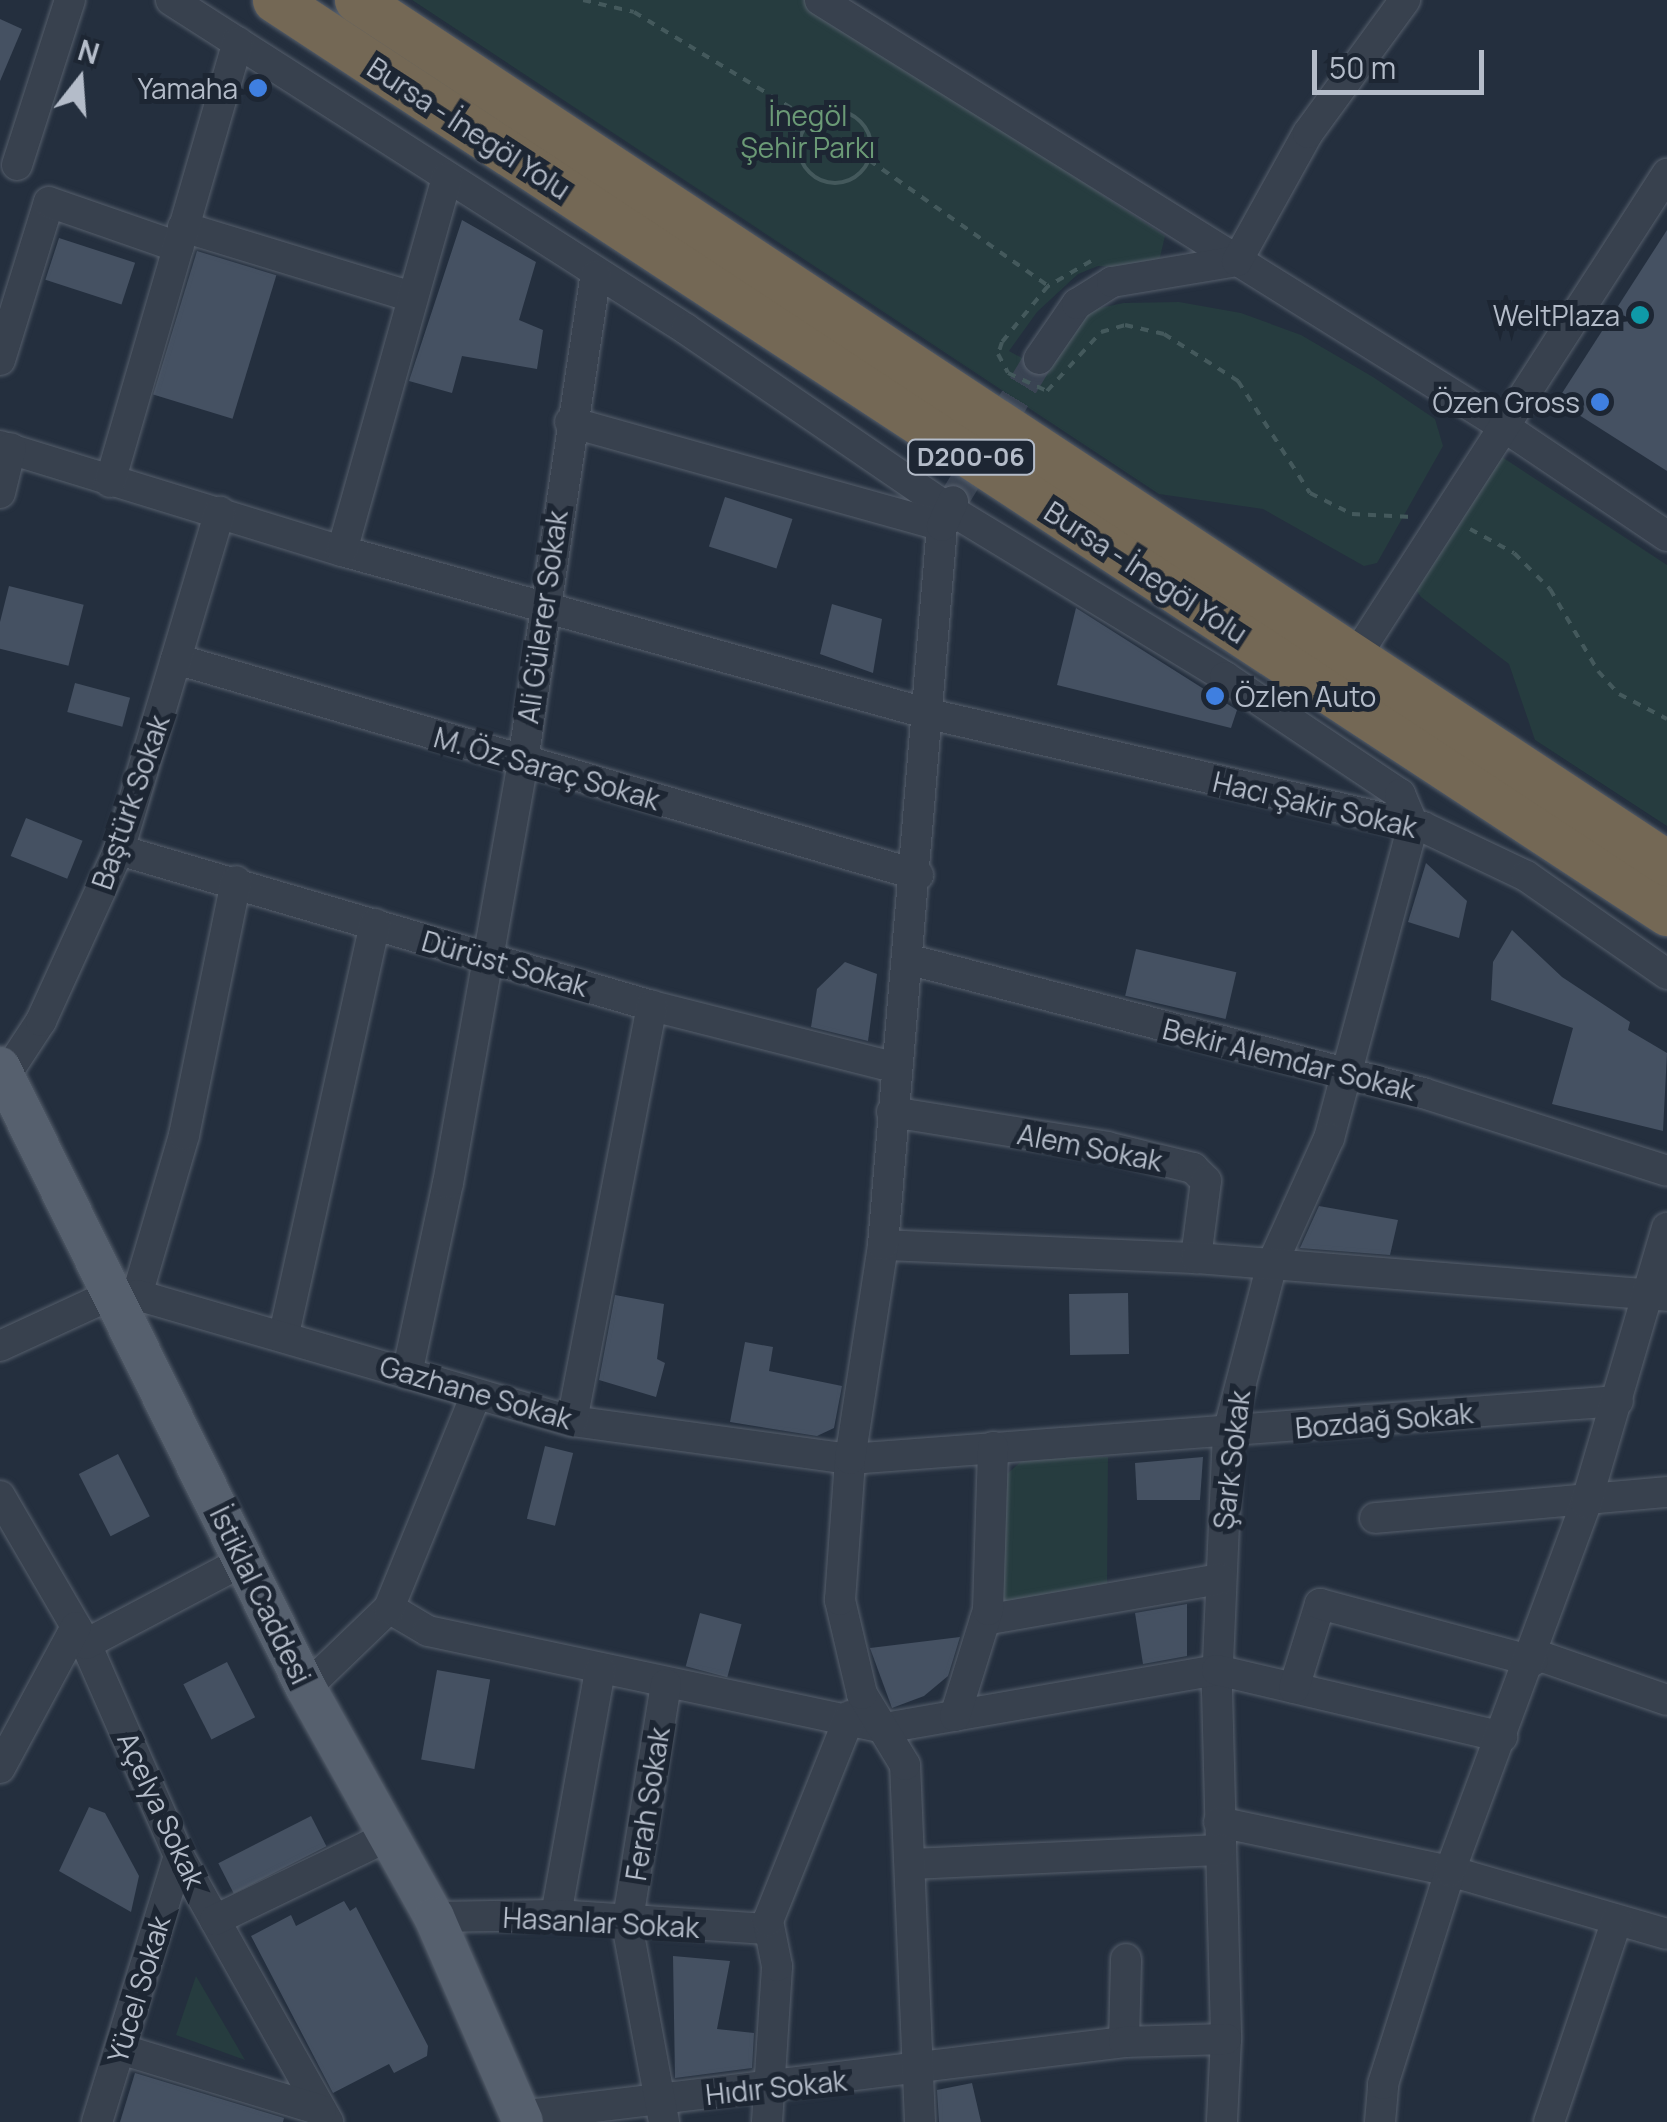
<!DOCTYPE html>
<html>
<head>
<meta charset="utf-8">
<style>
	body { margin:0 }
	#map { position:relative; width:1667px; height:2122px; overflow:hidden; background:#242f3e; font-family:Manrope,sans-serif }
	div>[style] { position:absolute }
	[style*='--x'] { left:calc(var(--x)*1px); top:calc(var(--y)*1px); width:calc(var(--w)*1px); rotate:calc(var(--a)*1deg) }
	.green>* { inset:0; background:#263c3f }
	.building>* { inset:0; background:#455162; transform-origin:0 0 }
	.minor-tunnel>* { height:30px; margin-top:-15px; transform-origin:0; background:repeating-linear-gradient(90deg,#3a4453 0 30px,transparent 0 45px) }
	.path>* { height:4px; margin-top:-2px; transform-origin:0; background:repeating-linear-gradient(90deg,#44595c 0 8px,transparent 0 16px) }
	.path>.ring { margin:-2px; padding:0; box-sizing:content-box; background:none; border:4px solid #44595c; border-radius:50% }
	.roads { filter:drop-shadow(0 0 2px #565f6c) drop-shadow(0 0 2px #565f6c) }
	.minor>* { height:30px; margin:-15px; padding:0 15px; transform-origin:15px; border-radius:15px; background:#38414e }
	.major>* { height:40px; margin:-20px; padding:0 20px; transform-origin:20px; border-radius:20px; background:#56606e }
	.highway>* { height:45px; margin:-22.5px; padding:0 22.5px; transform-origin:22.5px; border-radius:22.5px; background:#746855 }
	.dots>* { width:28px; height:28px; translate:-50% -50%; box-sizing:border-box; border:5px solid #1d2633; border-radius:50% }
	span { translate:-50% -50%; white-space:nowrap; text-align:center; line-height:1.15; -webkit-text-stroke:10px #1d2633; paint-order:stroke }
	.shield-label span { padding:2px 8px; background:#1d2633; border:2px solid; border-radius:8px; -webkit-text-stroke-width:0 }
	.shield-label { font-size:25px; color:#b4bcc9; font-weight:700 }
	.poi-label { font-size:28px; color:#b4bcc9 }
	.right { translate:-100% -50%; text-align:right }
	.left { translate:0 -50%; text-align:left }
	.park-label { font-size:28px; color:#6b9a76 }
	.street-label { font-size:28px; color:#b4bcc9 }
	.north { position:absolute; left:30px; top:30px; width:100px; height:100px; -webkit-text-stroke:8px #1d2633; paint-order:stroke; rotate:17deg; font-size:28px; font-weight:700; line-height:40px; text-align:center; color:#b4bcc9 }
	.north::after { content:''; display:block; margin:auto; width:35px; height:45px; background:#b4bcc9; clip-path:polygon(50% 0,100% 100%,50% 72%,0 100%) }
	.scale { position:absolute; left:1312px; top:50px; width:172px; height:45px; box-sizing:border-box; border:5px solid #b4bcc9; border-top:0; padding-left:12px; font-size:30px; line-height:35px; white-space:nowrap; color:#b4bcc9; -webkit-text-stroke:8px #1d2633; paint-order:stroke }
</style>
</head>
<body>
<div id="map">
	<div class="green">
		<div style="clip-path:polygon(412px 0,807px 0,1165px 236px,1157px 270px,1098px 266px,1078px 274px,1037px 312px,1009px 351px,1040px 368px,1091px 310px,1123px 303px,1179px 302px,1241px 313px,1301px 335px,1373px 377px,1435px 419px,1443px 446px,1377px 563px,1364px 566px,1263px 509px,1159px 494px)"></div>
		<div style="clip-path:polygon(1502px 457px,1667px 565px,1667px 826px,1535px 740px,1509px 664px,1421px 597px,1403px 571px)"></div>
		<div style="clip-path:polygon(1108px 1457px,1107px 1593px,1002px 1610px,1006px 1475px,1025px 1458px)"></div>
		<div style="clip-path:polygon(196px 1976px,245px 2060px,176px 2035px)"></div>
	</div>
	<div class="building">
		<div style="clip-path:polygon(0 19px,22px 29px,0 81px)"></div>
		<div style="clip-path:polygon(462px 220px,536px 262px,519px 320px,543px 330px,537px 369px,462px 356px,452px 393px,409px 381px)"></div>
		<div style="clip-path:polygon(1667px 230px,1667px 471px,1557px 401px)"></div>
		<div style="left:59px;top:238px;width:80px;height:44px;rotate:18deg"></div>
		<div style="left:197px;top:251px;width:83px;height:150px;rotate:17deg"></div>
		<div style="left:725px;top:497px;width:71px;height:52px;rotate:18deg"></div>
		<div style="left:9px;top:586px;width:77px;height:63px;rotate:14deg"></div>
		<div style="clip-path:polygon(832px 604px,882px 619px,873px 673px,820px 654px)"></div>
		<div style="clip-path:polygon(1076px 608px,1237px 710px,1231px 728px,1057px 685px)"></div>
		<div style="left:75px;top:683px;width:57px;height:30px;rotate:15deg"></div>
		<div style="left:26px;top:818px;width:61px;height:41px;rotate:22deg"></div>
		<div style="clip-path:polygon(1426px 863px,1467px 901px,1459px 938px,1408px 922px)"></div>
		<div style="clip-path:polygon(1512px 930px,1562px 977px,1630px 1022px,1628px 1030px,1667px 1053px,1663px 1131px,1552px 1104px,1573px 1028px,1491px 1000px,1493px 962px)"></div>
		<div style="left:1136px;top:949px;width:103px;height:48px;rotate:13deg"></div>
		<div style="clip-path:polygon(845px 962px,877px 974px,868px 1041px,811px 1027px,817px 989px)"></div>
		<div style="clip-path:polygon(1319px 1206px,1398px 1220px,1390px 1255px,1300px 1248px)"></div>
		<div style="left:1128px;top:1293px;width:61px;height:59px;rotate:89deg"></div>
		<div style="clip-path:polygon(615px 1295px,664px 1304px,657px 1359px,665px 1363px,656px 1397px,599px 1380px)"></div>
		<div style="clip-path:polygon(745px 1342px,773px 1347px,769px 1371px,842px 1386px,834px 1428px,817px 1436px,730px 1422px)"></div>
		<div style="left:545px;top:1446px;width:29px;height:75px;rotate:14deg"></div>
		<div style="left:118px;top:1454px;width:70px;height:44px;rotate:63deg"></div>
		<div style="clip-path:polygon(1203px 1457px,1200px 1500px,1137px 1500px,1135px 1463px)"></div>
		<div style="clip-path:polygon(1187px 1604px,1187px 1656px,1143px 1664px,1135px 1613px)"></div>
		<div style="left:700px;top:1613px;width:43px;height:55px;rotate:15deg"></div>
		<div style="clip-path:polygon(960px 1637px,948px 1676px,924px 1696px,892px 1708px,870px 1648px)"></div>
		<div style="left:227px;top:1662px;width:62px;height:49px;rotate:63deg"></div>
		<div style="left:437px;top:1670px;width:54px;height:91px;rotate:10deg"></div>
		<div style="clip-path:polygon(89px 1807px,105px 1813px,139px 1876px,131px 1912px,59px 1871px)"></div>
		<div style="left:311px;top:1816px;width:34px;height:104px;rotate:63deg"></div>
		<div style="clip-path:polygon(344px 1901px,350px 1911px,356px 1907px,428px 2046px,427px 2056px,394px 2073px,389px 2064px,333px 2093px,251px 1936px,291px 1915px,296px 1926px)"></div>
		<div style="clip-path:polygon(673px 1956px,730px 1961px,717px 2029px,754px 2033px,752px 2068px,675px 2078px)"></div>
		<div style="clip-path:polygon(135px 2073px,284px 2118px,283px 2122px,120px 2122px)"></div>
		<div style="clip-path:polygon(972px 2083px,981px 2122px,939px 2122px,937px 2090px)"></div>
	</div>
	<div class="minor-tunnel">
		<div style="--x:953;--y:501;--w:166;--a:-58.8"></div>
	</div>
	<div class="path">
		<div style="--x:583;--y:0;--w:52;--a:13.2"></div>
		<div style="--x:634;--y:12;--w:207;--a:31.4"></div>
		<div class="ring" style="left:799px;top:111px;width:68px;height:68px"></div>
		<div style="--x:869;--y:160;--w:219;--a:35.1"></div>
		<div style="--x:1091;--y:261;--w:50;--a:149.8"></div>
		<div style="--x:1048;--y:286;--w:72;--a:129.4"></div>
		<div style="--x:1002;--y:342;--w:13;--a:108"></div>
		<div style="--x:998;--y:354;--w:21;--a:62"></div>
		<div style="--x:1008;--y:373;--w:43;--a:24.8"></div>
		<div style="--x:1047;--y:391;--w:80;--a:-47.5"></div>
		<div style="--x:1101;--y:332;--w:25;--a:-16"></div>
		<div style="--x:1125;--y:325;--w:40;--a:13"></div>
		<div style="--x:1164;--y:334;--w:88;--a:32.4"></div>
		<div style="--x:1238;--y:381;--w:133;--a:57.3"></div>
		<div style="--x:1310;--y:493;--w:47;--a:26.6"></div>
		<div style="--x:1352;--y:514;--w:60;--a:2.9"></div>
		<div style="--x:1470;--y:529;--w:50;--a:28.6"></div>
		<div style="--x:1514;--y:553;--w:51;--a:45"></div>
		<div style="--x:1550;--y:589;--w:95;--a:59.7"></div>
		<div style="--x:1598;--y:671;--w:31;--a:48"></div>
		<div style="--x:1619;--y:694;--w:54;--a:27.5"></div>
	</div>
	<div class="roads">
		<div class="minor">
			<div style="--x:171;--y:0;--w:611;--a:32.57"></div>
			<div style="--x:686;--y:329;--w:319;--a:34.4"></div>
			<div style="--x:949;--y:509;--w:323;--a:31.3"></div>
			<div style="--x:1225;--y:677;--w:211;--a:33.8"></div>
			<div style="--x:1400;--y:794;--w:34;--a:67"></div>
			<div style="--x:1413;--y:825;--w:324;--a:105"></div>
			<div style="--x:1329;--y:1138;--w:138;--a:114.3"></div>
			<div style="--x:1272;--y:1264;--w:175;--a:104.6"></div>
			<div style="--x:1228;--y:1433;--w:257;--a:92.5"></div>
			<div style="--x:1217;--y:1690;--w:349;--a:88.5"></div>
			<div style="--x:1226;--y:2039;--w:83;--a:92.8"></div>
			<div style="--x:820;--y:0;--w:805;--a:31.95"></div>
			<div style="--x:1503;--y:426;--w:197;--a:33.9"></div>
			<div style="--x:17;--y:165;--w:173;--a:-72.2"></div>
			<div style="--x:183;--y:227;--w:239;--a:17"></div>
			<div style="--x:1039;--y:359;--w:67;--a:-55.4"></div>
			<div style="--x:1077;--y:304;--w:41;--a:-32.2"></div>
			<div style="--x:1112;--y:282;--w:127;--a:-9.5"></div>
			<div style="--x:1237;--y:261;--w:146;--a:-61"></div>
			<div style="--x:1308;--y:133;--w:165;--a:-53.9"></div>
			<div style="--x:0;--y:360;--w:165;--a:-72.8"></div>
			<div style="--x:49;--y:202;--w:137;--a:19.2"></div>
			<div style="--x:570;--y:422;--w:386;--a:15.6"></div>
			<div style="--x:0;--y:446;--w:358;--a:17.1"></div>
			<div style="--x:342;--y:551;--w:609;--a:15.52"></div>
			<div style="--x:929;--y:714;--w:507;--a:12.88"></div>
			<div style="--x:1423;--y:827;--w:114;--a:25.4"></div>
			<div style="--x:1526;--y:876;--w:172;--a:34.8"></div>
			<div style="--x:110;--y:482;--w:458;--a:-73.8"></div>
			<div style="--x:0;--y:493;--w:46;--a:-76.3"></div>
			<div style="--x:342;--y:551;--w:388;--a:-74.3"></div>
			<div style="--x:1356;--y:656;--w:574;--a:-57.17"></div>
			<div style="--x:176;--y:659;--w:773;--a:16.23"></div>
			<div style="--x:119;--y:850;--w:555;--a:16.31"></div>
			<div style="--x:652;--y:1006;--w:249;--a:14.2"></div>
			<div style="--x:907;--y:959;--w:533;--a:14.56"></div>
			<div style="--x:1423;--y:1093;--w:256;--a:17.7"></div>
			<div style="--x:5;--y:1076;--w:66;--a:-56.8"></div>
			<div style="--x:41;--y:1021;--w:188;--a:-65.5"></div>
			<div style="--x:119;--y:850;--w:353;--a:-73.4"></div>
			<div style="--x:892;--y:1112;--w:218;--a:9.2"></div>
			<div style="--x:1107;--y:1147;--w:89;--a:13.7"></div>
			<div style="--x:1193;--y:1168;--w:18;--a:45"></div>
			<div style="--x:1206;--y:1181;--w:78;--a:97.4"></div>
			<div style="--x:883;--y:1245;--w:313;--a:2.4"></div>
			<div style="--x:1196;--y:1258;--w:473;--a:4.6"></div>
			<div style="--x:137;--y:1295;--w:167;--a:-73.6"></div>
			<div style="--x:184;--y:1135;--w:259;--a:-78.4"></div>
			<div style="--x:284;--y:1334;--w:420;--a:-77.5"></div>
			<div style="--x:0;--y:1346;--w:119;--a:-24.8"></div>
			<div style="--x:108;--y:1296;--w:29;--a:-2"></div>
			<div style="--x:137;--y:1295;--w:453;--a:16.2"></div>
			<div style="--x:572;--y:1421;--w:281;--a:7.8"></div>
			<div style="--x:850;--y:1459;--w:770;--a:-4.32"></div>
			<div style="--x:407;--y:1374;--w:195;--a:-77.9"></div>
			<div style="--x:448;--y:1183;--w:429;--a:-79.9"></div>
			<div style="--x:523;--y:761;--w:491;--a:-81.5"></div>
			<div style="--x:572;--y:1421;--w:423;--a:-79.1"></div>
			<div style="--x:0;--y:1496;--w:171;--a:59.8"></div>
			<div style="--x:86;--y:1644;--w:232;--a:66.3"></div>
			<div style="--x:179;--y:1856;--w:305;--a:60.7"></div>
			<div style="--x:1375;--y:1518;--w:293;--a:-5.1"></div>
			<div style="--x:389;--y:1608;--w:45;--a:30.5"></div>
			<div style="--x:428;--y:1631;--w:467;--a:12"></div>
			<div style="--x:885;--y:1728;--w:337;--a:-9.9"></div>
			<div style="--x:1217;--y:1670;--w:293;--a:13.2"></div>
			<div style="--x:985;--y:1620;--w:239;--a:-9.9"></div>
			<div style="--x:86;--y:1644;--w:180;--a:-27.8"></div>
			<div style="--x:1534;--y:1654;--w:141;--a:19.1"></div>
			<div style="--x:306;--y:1688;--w:115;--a:-43.9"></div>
			<div style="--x:389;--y:1608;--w:230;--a:-67.8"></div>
			<div style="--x:1294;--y:1688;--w:88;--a:-72.8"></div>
			<div style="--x:1320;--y:1604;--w:220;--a:15"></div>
			<div style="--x:955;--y:1716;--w:111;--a:-72.7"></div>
			<div style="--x:988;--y:1610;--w:163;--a:-88.2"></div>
			<div style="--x:0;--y:1768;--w:160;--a:-61.7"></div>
			<div style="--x:1219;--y:1822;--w:236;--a:12"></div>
			<div style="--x:1450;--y:1871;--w:226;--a:16.2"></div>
			<div style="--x:910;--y:1864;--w:310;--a:-2.6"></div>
			<div style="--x:556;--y:1915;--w:249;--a:-79.8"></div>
			<div style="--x:434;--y:1917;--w:122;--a:-0.9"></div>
			<div style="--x:556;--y:1915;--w:211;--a:3.8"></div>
			<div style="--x:215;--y:1920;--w:193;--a:-25.8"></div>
			<div style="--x:1124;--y:2042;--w:83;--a:-88.6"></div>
			<div style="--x:120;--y:2049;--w:210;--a:16.9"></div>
			<div style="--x:520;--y:2116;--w:609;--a:-6.98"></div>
			<div style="--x:1124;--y:2042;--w:102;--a:-1.7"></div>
			<div style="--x:97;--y:2122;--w:278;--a:-72.9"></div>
			<div style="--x:664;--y:2122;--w:200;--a:-100.6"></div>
			<div style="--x:627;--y:1925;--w:244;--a:-80.8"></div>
			<div style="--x:767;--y:2122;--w:156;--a:-86.3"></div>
			<div style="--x:777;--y:1966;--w:46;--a:-101.3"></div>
			<div style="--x:768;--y:1921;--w:221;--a:-68.2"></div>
			<div style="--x:920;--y:2122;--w:357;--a:-92.4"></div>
			<div style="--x:905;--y:1765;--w:83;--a:-121.2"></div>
			<div style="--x:862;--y:1694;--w:97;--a:-103.2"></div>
			<div style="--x:840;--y:1600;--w:141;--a:-85.9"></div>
			<div style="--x:850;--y:1459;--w:217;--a:-81.2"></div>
			<div style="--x:883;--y:1245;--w:721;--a:-85.31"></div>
			<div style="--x:942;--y:526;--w:27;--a:-66"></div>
			<div style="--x:1380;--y:2122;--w:38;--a:-85"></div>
			<div style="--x:1383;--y:2084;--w:223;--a:-72.5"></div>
			<div style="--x:1450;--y:1871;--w:392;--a:-69.7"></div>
			<div style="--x:1586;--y:1503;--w:287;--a:-73.6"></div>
			<div style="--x:1549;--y:2122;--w:213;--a:-71.4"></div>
		</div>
		<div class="major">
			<div style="--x:0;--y:1067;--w:692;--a:63.77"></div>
			<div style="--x:306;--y:1688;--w:262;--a:60.8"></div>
			<div style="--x:434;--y:1917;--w:223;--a:66.5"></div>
		</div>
		<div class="highway">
			<div style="--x:275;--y:0;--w:1665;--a:33.26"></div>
			<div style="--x:357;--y:0;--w:1569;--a:33.38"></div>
		</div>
	</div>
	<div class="dots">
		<div style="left:258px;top:88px;background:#3f7fe0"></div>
		<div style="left:1640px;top:315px;background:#0f9aa8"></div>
		<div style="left:1600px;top:402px;background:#3f7fe0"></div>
		<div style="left:1215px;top:696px;background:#3f7fe0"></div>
	</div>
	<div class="shield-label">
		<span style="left:971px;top:457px">D200-06</span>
	</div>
	<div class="poi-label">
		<span class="right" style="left:238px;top:88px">Yamaha</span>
		<span class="right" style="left:1620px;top:315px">WeltPlaza</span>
		<span class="right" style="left:1580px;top:402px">Özen Gross</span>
		<span class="left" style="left:1235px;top:696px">Özlen Auto</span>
	</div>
	<div class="park-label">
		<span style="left:808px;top:131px">İnegöl<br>Şehir Parkı</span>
	</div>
	<div class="street-label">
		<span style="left:469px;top:128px;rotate:33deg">Bursa - İnegöl Yolu</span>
		<span style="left:1146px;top:572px;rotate:33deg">Bursa - İnegöl Yolu</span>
		<span style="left:542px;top:617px;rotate:-82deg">Ali Gülerer Sokak</span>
		<span style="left:547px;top:768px;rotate:16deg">M. Öz Saraç Sokak</span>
		<span style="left:130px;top:802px;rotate:-71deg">Baştürk Sokak</span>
		<span style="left:1315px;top:804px;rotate:13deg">Hacı Şakir Sokak</span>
		<span style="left:505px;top:963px;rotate:16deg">Dürüst Sokak</span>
		<span style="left:1289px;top:1059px;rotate:14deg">Bekir Alemdar Sokak</span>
		<span style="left:1090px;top:1147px;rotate:11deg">Alem Sokak</span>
		<span style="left:476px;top:1392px;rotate:16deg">Gazhane Sokak</span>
		<span style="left:1384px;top:1420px;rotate:-5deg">Bozdağ Sokak</span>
		<span style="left:1231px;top:1460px;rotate:-83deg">Şark Sokak</span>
		<span style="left:261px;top:1595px;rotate:64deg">İstiklal Caddesi</span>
		<span style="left:647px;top:1804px;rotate:-81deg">Ferah Sokak</span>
		<span style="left:162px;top:1810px;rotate:65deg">Açelya Sokak</span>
		<span style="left:601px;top:1922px;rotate:3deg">Hasanlar Sokak</span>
		<span style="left:138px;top:1989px;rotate:-73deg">Yücel Sokak</span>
		<span style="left:776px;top:2087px;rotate:-6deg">Hıdır Sokak</span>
	</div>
	<div class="north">N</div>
	<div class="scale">50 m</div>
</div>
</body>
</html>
